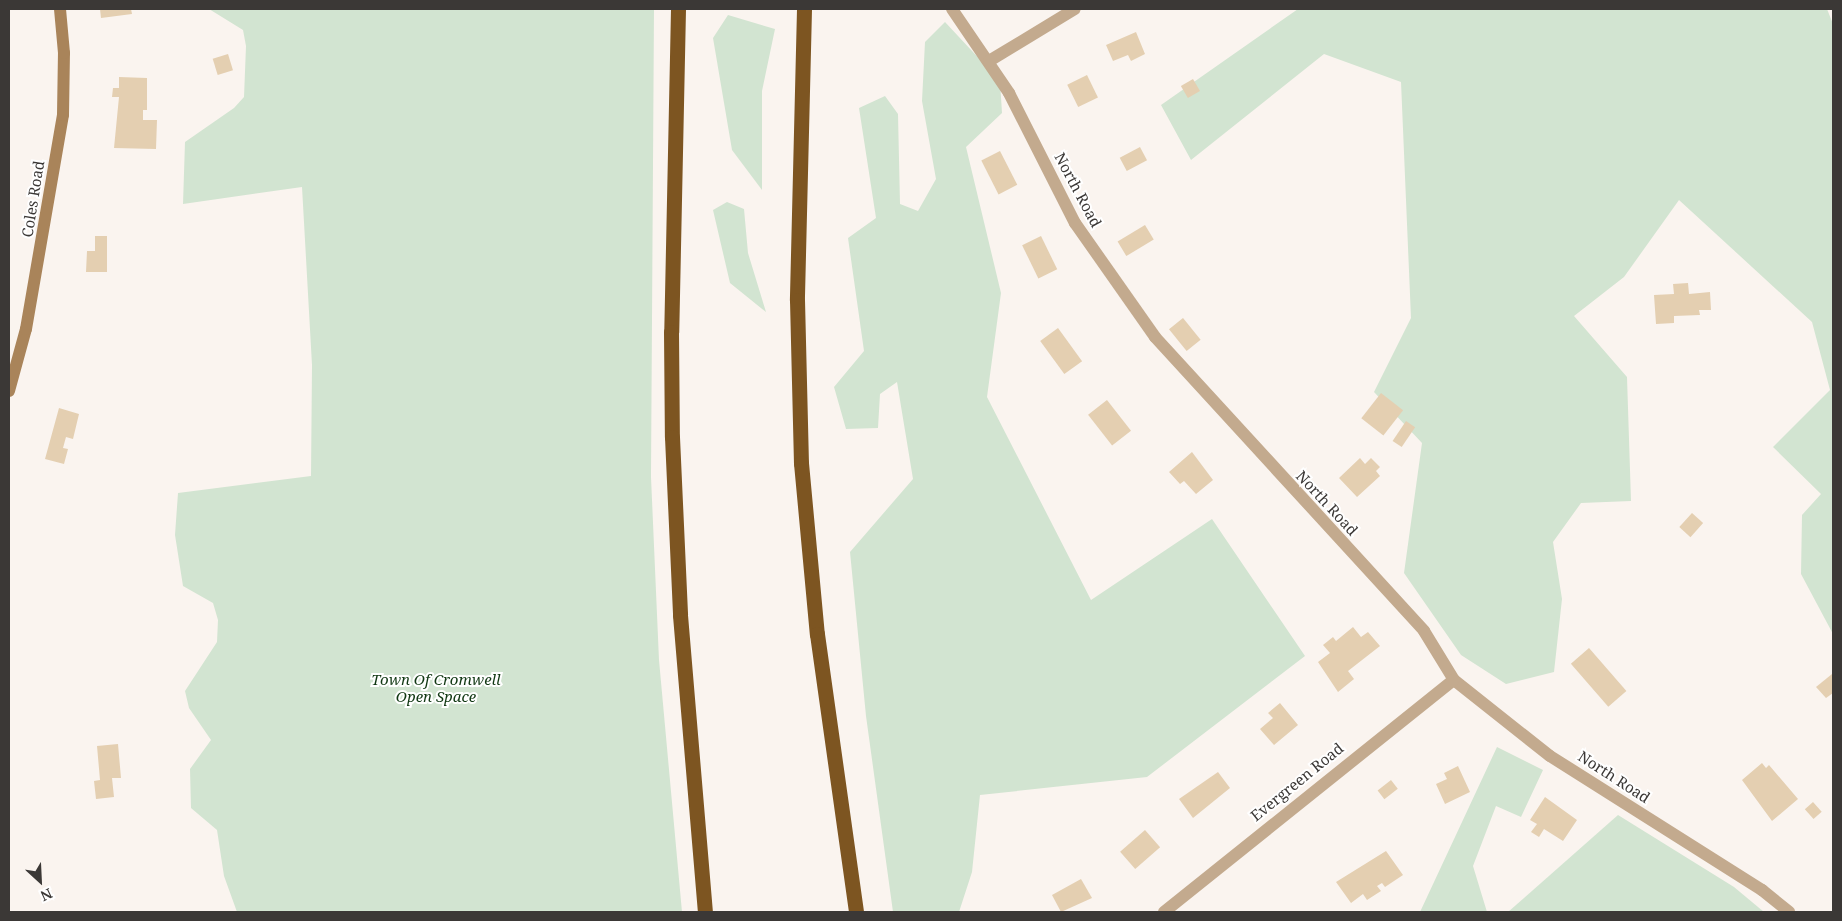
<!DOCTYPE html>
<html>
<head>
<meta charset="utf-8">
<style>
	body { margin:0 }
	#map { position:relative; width:1842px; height:921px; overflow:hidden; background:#faf4ef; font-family:"Noto Serif",serif }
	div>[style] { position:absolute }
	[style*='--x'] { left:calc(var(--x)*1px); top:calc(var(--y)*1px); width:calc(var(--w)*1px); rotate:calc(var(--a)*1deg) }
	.green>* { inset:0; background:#d2e4d1 }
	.building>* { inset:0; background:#e4cfb1; transform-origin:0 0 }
	.street>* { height:12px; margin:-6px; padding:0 6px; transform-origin:6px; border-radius:6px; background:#c3aa8e }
	.secondary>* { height:12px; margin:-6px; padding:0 6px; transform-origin:6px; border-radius:6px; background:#a9845a }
	.highway>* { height:15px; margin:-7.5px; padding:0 7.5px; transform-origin:7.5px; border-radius:7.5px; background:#7d5521 }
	span { translate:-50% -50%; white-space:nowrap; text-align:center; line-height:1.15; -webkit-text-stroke:4px #fff; paint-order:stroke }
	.street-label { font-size:15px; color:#3b3836 }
	.park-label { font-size:15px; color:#113813; font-style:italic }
	.frame { position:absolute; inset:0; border:10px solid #3b3836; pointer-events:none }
	.north { position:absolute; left:15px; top:856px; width:50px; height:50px; -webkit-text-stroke:4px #fff; paint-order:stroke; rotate:155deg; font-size:14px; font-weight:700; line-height:20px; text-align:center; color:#3b3836 }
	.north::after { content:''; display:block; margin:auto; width:18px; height:22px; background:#3b3836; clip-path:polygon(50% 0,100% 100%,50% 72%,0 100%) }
</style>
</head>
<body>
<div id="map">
	<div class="green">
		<div style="clip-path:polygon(209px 9px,654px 9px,651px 477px,659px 660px,682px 912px,237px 912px,224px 876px,217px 830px,191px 808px,190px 769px,211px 740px,189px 708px,185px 691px,217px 642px,218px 620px,213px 603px,183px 586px,175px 535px,178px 493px,311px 476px,312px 365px,302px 187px,183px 204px,185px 142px,234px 108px,244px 97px,246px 46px,243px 30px)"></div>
		<div style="clip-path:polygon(1298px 9px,1827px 9px,1833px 24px,1833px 634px,1801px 574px,1802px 515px,1821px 494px,1773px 447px,1830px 390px,1812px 322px,1679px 200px,1624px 277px,1574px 316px,1627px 377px,1631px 501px,1581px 503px,1553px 542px,1562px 599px,1554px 672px,1506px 684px,1461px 655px,1404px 573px,1422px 443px,1374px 392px,1411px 318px,1401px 82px,1324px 54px,1191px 160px,1161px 105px)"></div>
		<div style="clip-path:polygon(728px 15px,775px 29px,762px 91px,762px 190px,732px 150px,713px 38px)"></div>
		<div style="clip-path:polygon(945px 22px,1000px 81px,1002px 113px,966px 147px,1001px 293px,987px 397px,1091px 600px,1212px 519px,1305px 656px,1147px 777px,980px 795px,972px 872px,959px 912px,893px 912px,866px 716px,850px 552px,913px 479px,897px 382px,880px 394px,878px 428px,846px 429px,834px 387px,864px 351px,848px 238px,876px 218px,859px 108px,885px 96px,898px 114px,900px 204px,918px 211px,936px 179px,922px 101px,925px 42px)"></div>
		<div style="clip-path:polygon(727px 202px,744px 209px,748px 253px,766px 312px,730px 283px,713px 210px)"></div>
		<div style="clip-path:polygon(1497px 747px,1543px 770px,1521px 817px,1496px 806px,1473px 866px,1487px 912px,1420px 912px)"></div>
		<div style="clip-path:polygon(1618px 815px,1734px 887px,1764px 912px,1508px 912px)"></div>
	</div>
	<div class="building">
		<div style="clip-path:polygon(100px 9px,131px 9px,132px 14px,101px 18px)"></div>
		<div style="clip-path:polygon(1136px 32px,1145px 54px,1131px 61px,1128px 55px,1113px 61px,1106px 45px)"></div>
		<div style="left:228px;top:54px;width:17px;height:16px;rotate:73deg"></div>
		<div style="left:1087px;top:75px;width:25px;height:22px;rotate:64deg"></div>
		<div style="clip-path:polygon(119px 77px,147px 78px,147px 110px,143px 110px,143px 120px,157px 120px,156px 149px,114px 148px,119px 97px,112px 97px,113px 88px,119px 88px)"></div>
		<div style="left:1193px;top:79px;width:14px;height:14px;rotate:60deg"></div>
		<div style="left:1140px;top:147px;width:15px;height:23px;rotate:62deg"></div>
		<div style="left:1000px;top:151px;width:38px;height:21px;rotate:63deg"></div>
		<div style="left:1145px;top:225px;width:17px;height:32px;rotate:59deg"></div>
		<div style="clip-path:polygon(95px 236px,107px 236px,107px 272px,86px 272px,87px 251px,95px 251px)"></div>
		<div style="left:1041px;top:236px;width:37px;height:21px;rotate:64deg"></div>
		<div style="clip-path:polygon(1688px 283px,1689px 294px,1710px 292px,1711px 310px,1699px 310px,1700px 315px,1674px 316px,1674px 323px,1656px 324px,1654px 295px,1674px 294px,1673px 284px)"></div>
		<div style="left:1183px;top:318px;width:28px;height:18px;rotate:51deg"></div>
		<div style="left:1058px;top:328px;width:41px;height:22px;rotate:54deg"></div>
		<div style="left:1381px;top:393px;width:28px;height:32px;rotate:38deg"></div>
		<div style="left:1107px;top:400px;width:39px;height:24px;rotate:52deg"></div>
		<div style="clip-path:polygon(59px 408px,79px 414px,73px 439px,66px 437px,63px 448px,68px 449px,64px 464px,45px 459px)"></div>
		<div style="left:1406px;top:421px;width:11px;height:24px;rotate:34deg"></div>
		<div style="clip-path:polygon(1192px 452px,1213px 480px,1196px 494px,1184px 481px,1180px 484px,1169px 472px)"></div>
		<div style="clip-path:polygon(1360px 458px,1365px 464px,1371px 458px,1380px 467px,1376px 471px,1380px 476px,1357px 497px,1339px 478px)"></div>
		<div style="left:1692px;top:513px;width:15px;height:19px;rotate:42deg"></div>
		<div style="clip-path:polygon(1353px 627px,1361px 637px,1368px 632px,1380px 646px,1348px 671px,1354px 679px,1338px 692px,1318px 662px,1330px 653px,1323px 645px,1333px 637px,1336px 641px)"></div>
		<div style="left:1589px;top:648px;width:57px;height:24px;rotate:49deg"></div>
		<div style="clip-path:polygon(1832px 674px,1833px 693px,1826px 698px,1816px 687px)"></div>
		<div style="clip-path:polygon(1280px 703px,1298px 725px,1274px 745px,1260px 729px,1273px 718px,1268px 713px)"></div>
		<div style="clip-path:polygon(118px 744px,121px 778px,112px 778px,114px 797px,96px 799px,94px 781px,100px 780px,97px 746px)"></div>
		<div style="clip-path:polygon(1762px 763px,1766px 768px,1769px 765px,1798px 799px,1772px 821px,1742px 780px)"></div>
		<div style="clip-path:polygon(1458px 766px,1470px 792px,1445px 804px,1436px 784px,1447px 779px,1444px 773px)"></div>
		<div style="clip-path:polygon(1218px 772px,1230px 788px,1193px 818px,1179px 799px)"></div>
		<div style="left:1391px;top:780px;width:11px;height:17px;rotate:52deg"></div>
		<div style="clip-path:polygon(1545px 797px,1577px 820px,1563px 841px,1544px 829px,1539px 837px,1531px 832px,1537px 824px,1530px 820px)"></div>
		<div style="left:1813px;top:802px;width:13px;height:11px;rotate:48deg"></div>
		<div style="left:1145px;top:830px;width:23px;height:33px;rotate:49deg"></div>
		<div style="clip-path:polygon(1386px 851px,1403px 875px,1385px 887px,1382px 883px,1377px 886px,1381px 891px,1367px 900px,1363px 894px,1351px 903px,1336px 882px)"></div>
		<div style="clip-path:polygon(1081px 879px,1092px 898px,1061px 912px,1052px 895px)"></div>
	</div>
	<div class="street">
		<div style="--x:952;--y:9;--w:102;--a:55.8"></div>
		<div style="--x:1009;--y:93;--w:146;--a:63.1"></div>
		<div style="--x:1075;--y:223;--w:139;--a:54.9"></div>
		<div style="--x:1155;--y:337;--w:398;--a:47.5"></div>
		<div style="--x:1424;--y:631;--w:57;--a:58.5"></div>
		<div style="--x:1454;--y:680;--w:122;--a:38.4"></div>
		<div style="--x:1550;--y:756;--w:251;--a:32.3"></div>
		<div style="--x:1762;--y:890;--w:35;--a:39"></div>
		<div style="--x:989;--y:61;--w:100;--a:-31.2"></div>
		<div style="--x:1164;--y:912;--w:371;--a:-38.7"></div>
	</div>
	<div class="secondary">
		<div style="--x:9;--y:391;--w:64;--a:-74.7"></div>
		<div style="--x:26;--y:329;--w:217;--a:-80.2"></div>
		<div style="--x:63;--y:115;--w:62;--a:-89.1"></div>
		<div style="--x:64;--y:53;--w:44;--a:-95.2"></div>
	</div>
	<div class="highway">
		<div style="--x:678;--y:9;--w:323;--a:91.2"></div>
		<div style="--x:671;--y:332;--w:105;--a:89.5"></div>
		<div style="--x:672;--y:437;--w:178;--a:87.4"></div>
		<div style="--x:680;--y:615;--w:298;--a:85.2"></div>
		<div style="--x:804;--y:9;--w:291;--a:91.4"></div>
		<div style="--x:797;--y:300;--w:163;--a:88.6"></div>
		<div style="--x:801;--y:463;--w:172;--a:84.7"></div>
		<div style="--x:817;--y:634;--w:281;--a:82"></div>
	</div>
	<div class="street-label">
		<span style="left:1078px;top:190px;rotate:62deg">North Road</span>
		<span style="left:33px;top:199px;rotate:-81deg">Coles Road</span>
		<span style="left:1327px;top:503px;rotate:47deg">North Road</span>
		<span style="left:1614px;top:777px;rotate:33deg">North Road</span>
		<span style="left:1297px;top:782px;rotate:-39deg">Evergreen Road</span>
	</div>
	<div class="park-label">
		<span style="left:436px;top:688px">Town Of Cromwell<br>Open Space</span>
	</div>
	<div class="frame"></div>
	<div class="north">N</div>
</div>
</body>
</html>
